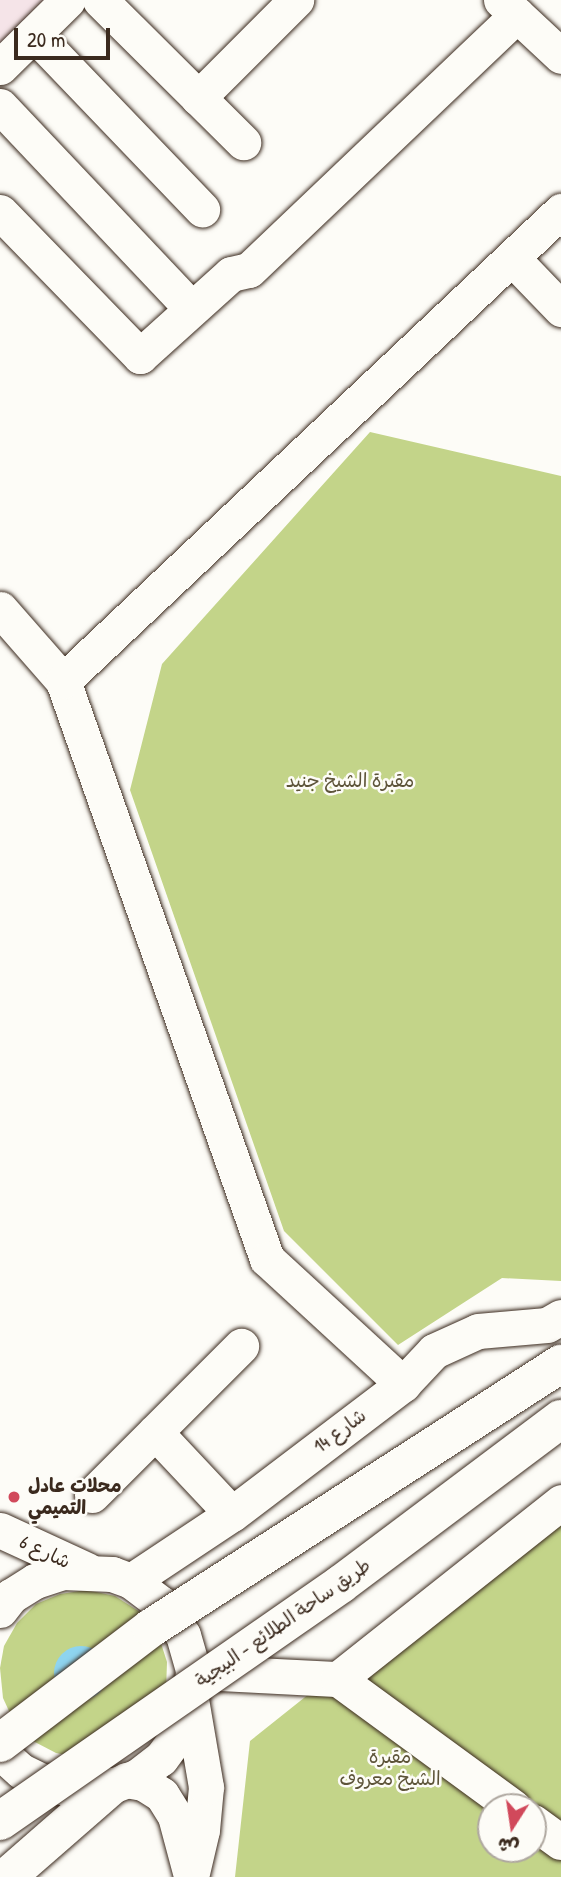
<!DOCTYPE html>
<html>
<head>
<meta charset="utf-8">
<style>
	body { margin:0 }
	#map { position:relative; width:561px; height:1877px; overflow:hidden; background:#fdfcf7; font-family:"Patrick Hand","Playpen Sans Arabic",sans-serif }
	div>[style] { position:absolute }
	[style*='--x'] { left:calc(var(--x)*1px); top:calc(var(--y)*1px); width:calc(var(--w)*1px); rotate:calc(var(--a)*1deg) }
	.built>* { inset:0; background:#f5e4e8 }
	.green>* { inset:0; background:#c3d489 }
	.water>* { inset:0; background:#8ed4ef }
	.round { border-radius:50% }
	.roads { filter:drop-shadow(0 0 2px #3b2a1e) drop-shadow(0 0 2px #3b2a1e) }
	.minor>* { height:35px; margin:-17.5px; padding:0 17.5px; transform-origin:17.5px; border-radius:17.5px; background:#fdfcf7 }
	.major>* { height:38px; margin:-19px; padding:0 19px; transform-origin:19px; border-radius:19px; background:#fdfcf7 }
	.bridges { filter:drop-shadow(0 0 2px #3b2a1e) drop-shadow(0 0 2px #3b2a1e) }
	.major-bridge>* { height:38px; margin:-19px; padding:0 19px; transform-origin:19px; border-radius:19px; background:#fdfcf7 }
	.dots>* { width:19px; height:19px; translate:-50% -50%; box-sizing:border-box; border:4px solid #fdfcf7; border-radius:50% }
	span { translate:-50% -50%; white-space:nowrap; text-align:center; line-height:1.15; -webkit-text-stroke:5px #fdfcf7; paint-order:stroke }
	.park-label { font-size:19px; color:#5d5439 }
	.street-label { font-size:19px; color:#3b2a1e }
	.poi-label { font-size:19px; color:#3b2a1e; font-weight:700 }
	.left { translate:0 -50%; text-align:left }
	.north { position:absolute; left:477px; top:1793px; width:70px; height:70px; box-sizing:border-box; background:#fdfcf7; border:2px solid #afa8a0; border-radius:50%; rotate:192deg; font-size:19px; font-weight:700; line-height:28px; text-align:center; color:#3b2a1e }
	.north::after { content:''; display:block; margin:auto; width:24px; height:32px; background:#d1495b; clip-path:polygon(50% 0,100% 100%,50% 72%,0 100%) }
	.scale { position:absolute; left:14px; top:28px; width:96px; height:32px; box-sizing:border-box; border:4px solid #3b2a1e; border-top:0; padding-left:9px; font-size:21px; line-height:24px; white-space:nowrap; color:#3b2a1e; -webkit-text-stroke:5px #fdfcf7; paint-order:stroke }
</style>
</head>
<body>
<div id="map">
	<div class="built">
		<div style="clip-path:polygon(0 0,65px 0,0 61px)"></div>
	</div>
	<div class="green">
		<div style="clip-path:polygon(370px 432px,561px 476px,561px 1281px,502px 1278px,398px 1345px,284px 1231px,130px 790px,162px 664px)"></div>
		<div style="clip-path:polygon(evenodd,561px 1493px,561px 1877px,235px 1877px,250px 1741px,561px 1493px,491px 1807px,533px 1807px,533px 1849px,491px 1849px,491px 1807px)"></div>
		<div style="clip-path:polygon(87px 1590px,115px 1596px,140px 1612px,158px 1634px,167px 1662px,166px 1691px,82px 1758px,56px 1753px,33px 1741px,14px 1722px,3px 1698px,0 1668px,4px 1646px,17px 1623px,36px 1604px,60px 1594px)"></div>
	</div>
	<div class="water">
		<div class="round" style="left:54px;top:1646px;width:54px;height:54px"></div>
	</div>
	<div class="roads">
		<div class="minor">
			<div style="--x:100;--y:0;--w:202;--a:44.8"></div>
			<div style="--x:501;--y:0;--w:82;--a:43"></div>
			<div style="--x:34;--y:34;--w:243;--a:46.2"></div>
			<div style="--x:0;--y:67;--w:95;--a:-44.6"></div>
			<div style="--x:198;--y:98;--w:139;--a:-45"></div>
			<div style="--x:0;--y:106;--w:278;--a:46.6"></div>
			<div style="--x:0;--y:212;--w:201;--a:45.8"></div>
			<div style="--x:140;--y:356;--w:122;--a:-42"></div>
			<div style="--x:231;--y:274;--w:18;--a:-13"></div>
			<div style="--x:249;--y:270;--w:370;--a:-43.6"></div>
			<div style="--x:512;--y:258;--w:71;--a:46.1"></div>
			<div style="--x:0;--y:609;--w:96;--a:48.8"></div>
			<div style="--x:63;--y:681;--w:613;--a:70.56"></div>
			<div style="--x:267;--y:1259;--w:185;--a:42.6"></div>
			<div style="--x:63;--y:681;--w:685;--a:-43.34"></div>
			<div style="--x:155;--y:1432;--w:112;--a:46.8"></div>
			<div style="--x:92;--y:1495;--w:211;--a:-45"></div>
			<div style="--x:0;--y:1530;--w:96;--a:24.7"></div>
			<div style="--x:131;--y:1581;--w:121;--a:-33.6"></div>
			<div style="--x:232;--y:1514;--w:215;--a:-37.2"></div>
			<div style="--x:403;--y:1384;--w:45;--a:-46.8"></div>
			<div style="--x:434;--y:1351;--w:48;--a:-24.4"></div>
			<div style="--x:478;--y:1331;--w:69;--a:-5"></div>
			<div style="--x:547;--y:1325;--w:16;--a:-30"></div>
			<div style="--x:0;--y:1610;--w:18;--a:-52"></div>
			<div style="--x:11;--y:1596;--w:28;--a:-32"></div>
			<div style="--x:35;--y:1581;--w:28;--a:-18"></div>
			<div style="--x:62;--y:1572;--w:50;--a:2.3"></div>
			<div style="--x:112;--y:1574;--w:20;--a:20"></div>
			<div style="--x:131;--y:1581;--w:39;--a:37"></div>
			<div style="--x:162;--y:1604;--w:37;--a:56"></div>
			<div style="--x:183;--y:1635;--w:37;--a:74"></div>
			<div style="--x:193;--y:1671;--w:38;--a:96"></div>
			<div style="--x:189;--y:1709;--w:28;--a:113"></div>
			<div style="--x:178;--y:1735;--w:29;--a:126"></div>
			<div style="--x:161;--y:1758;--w:29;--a:142"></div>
			<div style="--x:138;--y:1776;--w:30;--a:159"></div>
			<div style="--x:110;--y:1787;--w:30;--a:174"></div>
			<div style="--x:80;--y:1790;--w:30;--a:-171"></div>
			<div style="--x:50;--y:1785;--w:32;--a:-154"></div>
			<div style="--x:21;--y:1771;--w:28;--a:-138"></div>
			<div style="--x:199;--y:1672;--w:139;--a:2.9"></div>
			<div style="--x:338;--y:1679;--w:217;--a:36.2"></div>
			<div style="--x:338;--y:1679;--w:285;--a:-38.4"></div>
			<div style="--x:126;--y:1780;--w:17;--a:10"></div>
			<div style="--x:143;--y:1783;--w:22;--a:32"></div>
			<div style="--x:162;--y:1795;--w:25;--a:58"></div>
			<div style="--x:175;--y:1816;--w:58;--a:75"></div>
			<div style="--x:533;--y:1822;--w:34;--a:36"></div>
			<div style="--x:191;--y:1877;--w:48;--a:-76.8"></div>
			<div style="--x:202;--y:1830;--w:43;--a:-84.7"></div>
			<div style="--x:206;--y:1787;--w:89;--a:-99.7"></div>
		</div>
		<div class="major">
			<div style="--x:7;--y:1877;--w:137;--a:-41.1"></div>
		</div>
	</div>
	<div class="bridges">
		<div class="major-bridge">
			<div style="--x:0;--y:1743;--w:190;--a:-37.3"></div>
			<div style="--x:151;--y:1628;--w:488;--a:-32.8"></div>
			<div style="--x:0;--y:1821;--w:415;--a:-34.8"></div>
			<div style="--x:341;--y:1584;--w:275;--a:-36.9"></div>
		</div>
	</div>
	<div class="dots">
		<div style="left:14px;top:1497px;background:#d1495b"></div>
	</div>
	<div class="park-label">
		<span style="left:350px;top:781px">مقبرة الشيخ جنيد</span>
		<span style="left:390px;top:1768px">مقبرة<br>الشيخ معروف</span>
	</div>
	<div class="street-label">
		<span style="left:340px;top:1431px;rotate:-37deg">شارع 14</span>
		<span style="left:45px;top:1552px;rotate:25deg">شارع 6</span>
		<span style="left:283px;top:1623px;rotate:-35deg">طريق ساحة الطلائع - البيجية</span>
	</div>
	<div class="poi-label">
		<span class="left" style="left:28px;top:1497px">محلات عادل<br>التميمي</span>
	</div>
	<div class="north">ش</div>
	<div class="scale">20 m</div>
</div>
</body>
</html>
